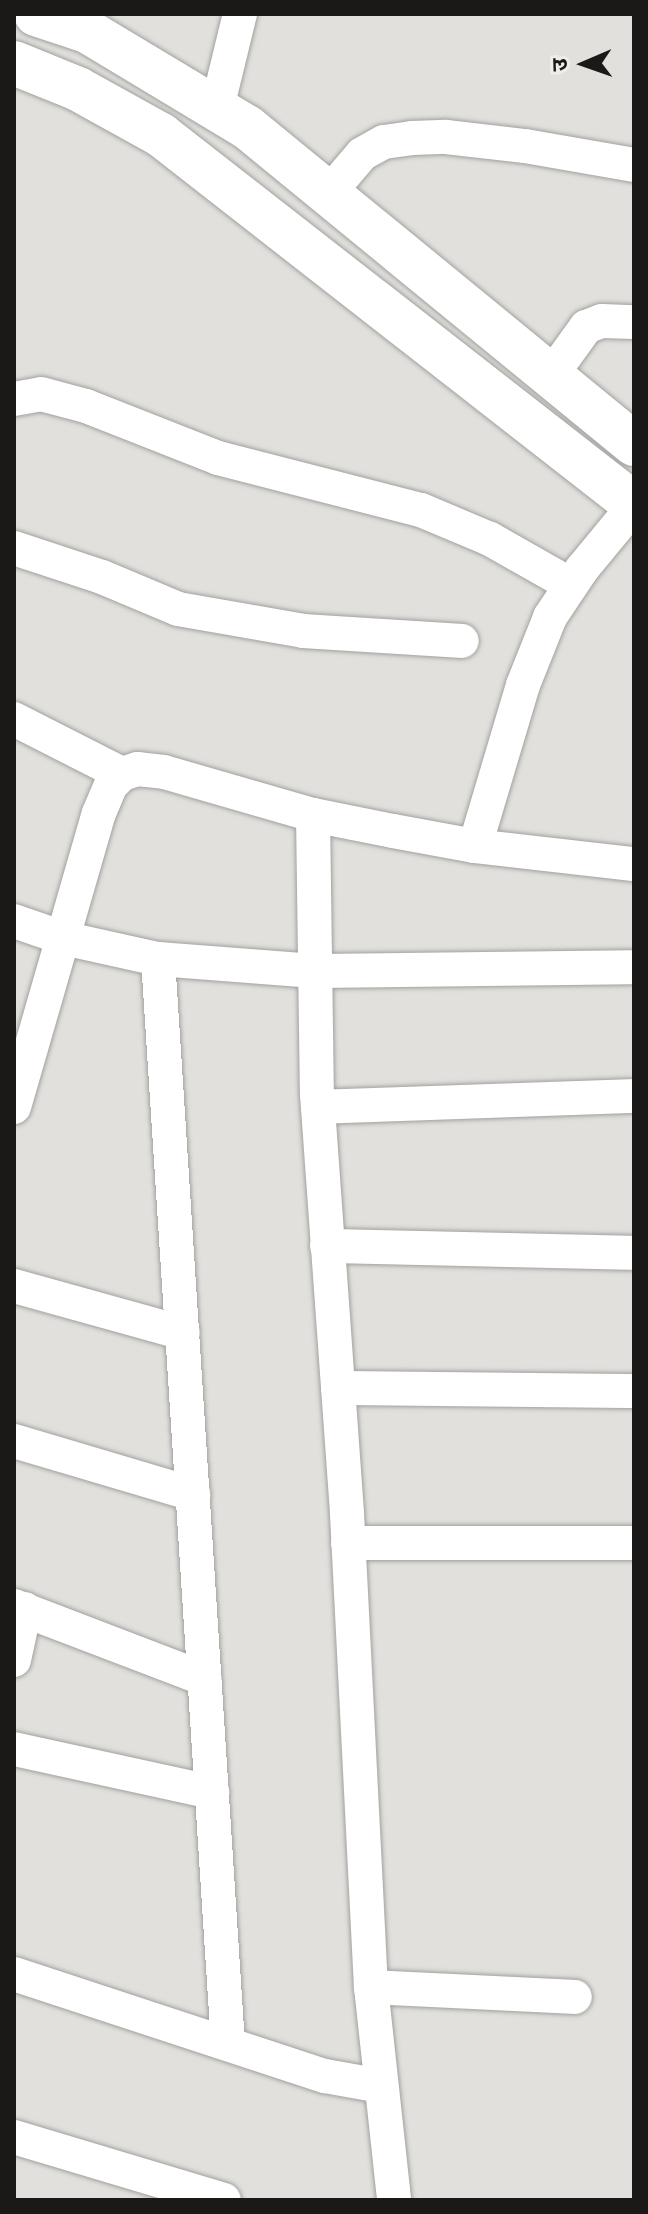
<!DOCTYPE html>
<html>
<head>
<meta charset="utf-8">
<style>
	body { margin:0 }
	#map { position:relative; width:648px; height:2214px; overflow:hidden; background:#e1e0dd; font-family:Bitter,"Noto Sans Devanagari",serif }
	div>[style] { position:absolute }
	[style*='--x'] { left:calc(var(--x)*1px); top:calc(var(--y)*1px); width:calc(var(--w)*1px); rotate:calc(var(--a)*1deg) }
	.roads { filter:drop-shadow(0 0 2px #a2a19e) drop-shadow(0 0 2px #a2a19e) }
	.minor>* { height:34px; margin:-17px; padding:0 17px; transform-origin:17px; border-radius:17px; background:#fff }
	.major>* { height:44px; margin:-22px; padding:0 22px; transform-origin:22px; border-radius:22px; background:#fff }
	span { translate:-50% -50%; white-space:nowrap; text-align:center; line-height:1.15; -webkit-text-stroke:6px #eeedea; paint-order:stroke }
	.frame { position:absolute; inset:0; border:16px solid #1a1918; pointer-events:none }
	.north { position:absolute; left:544px; top:24px; width:80px; height:80px; -webkit-text-stroke:6px #eeedea; paint-order:stroke; rotate:268deg; font-size:22px; font-weight:700; line-height:32px; text-align:center; color:#1a1918 }
	.north::after { content:''; display:block; margin:auto; width:28px; height:36px; background:#1a1918; clip-path:polygon(50% 0,100% 100%,50% 72%,0 100%) }
</style>
</head>
<body>
<div id="map">
	<div class="roads">
		<div class="minor">
			<div style="--x:217;--y:108;--w:97;--a:-76.3"></div>
			<div style="--x:328;--y:194;--w:52;--a:-49.6"></div>
			<div style="--x:362;--y:154;--w:25;--a:-29"></div>
			<div style="--x:384;--y:142;--w:28;--a:-8"></div>
			<div style="--x:412;--y:138;--w:34;--a:-2"></div>
			<div style="--x:446;--y:137;--w:80;--a:6.5"></div>
			<div style="--x:525;--y:146;--w:111;--a:9.9"></div>
			<div style="--x:550;--y:377;--w:62;--a:-54.2"></div>
			<div style="--x:586;--y:327;--w:17;--a:-21"></div>
			<div style="--x:602;--y:321;--w:32;--a:2"></div>
			<div style="--x:14;--y:399;--w:27;--a:-10"></div>
			<div style="--x:41;--y:394;--w:47;--a:14.9"></div>
			<div style="--x:86;--y:406;--w:142;--a:21.5"></div>
			<div style="--x:218;--y:458;--w:210;--a:14.4"></div>
			<div style="--x:421;--y:510;--w:75;--a:22.8"></div>
			<div style="--x:490;--y:539;--w:93;--a:29.6"></div>
			<div style="--x:14;--y:548;--w:93;--a:18.2"></div>
			<div style="--x:102;--y:577;--w:82;--a:22.8"></div>
			<div style="--x:178;--y:609;--w:128;--a:9.9"></div>
			<div style="--x:304;--y:631;--w:158;--a:3.6"></div>
			<div style="--x:14;--y:719;--w:121;--a:27"></div>
			<div style="--x:313;--y:815;--w:279;--a:89.2"></div>
			<div style="--x:317;--y:1094;--w:421;--a:85.9"></div>
			<div style="--x:347;--y:1514;--w:474;--a:87.1"></div>
			<div style="--x:371;--y:1987;--w:214;--a:83.8"></div>
			<div style="--x:475;--y:846;--w:168;--a:-73.4"></div>
			<div style="--x:523;--y:685;--w:73;--a:-68.3"></div>
			<div style="--x:550;--y:617;--w:58;--a:-56.3"></div>
			<div style="--x:582;--y:569;--w:82;--a:-50.5"></div>
			<div style="--x:14;--y:921;--w:52;--a:19.1"></div>
			<div style="--x:63;--y:938;--w:97;--a:12.5"></div>
			<div style="--x:158;--y:959;--w:157;--a:4.4"></div>
			<div style="--x:315;--y:971;--w:319;--a:-0.7"></div>
			<div style="--x:158;--y:959;--w:1086;--a:86.31"></div>
			<div style="--x:14;--y:1107;--w:306;--a:-73.9"></div>
			<div style="--x:99;--y:813;--w:30;--a:-67"></div>
			<div style="--x:111;--y:785;--w:16;--a:-45"></div>
			<div style="--x:122;--y:774;--w:16;--a:-18"></div>
			<div style="--x:137;--y:769;--w:27;--a:6"></div>
			<div style="--x:164;--y:772;--w:155;--a:16.1"></div>
			<div style="--x:313;--y:815;--w:82;--a:11.3"></div>
			<div style="--x:393;--y:831;--w:83;--a:10.4"></div>
			<div style="--x:475;--y:846;--w:160;--a:6.5"></div>
			<div style="--x:318;--y:1107;--w:316;--a:-2"></div>
			<div style="--x:327;--y:1246;--w:307;--a:1.3"></div>
			<div style="--x:14;--y:1286;--w:175;--a:15.5"></div>
			<div style="--x:338;--y:1388;--w:296;--a:0.6"></div>
			<div style="--x:14;--y:1441;--w:187;--a:16.5"></div>
			<div style="--x:348;--y:1543;--w:286;--a:0"></div>
			<div style="--x:14;--y:1606;--w:204;--a:20.9"></div>
			<div style="--x:14;--y:1660;--w:52;--a:-77.8"></div>
			<div style="--x:14;--y:1749;--w:203;--a:12.3"></div>
			<div style="--x:14;--y:1974;--w:327;--a:18.2"></div>
			<div style="--x:325;--y:2076;--w:57;--a:10.1"></div>
			<div style="--x:371;--y:1987;--w:204;--a:2.8"></div>
			<div style="--x:14;--y:2137;--w:219;--a:16.7"></div>
		</div>
		<div class="major">
			<div style="--x:36;--y:14;--w:54;--a:18.4"></div>
			<div style="--x:87;--y:31;--w:187;--a:31"></div>
			<div style="--x:247;--y:127;--w:500;--a:39.32"></div>
			<div style="--x:14;--y:63;--w:69;--a:22.1"></div>
			<div style="--x:78;--y:89;--w:95;--a:29"></div>
			<div style="--x:161;--y:135;--w:600;--a:37.96"></div>
		</div>
	</div>
	<div class="frame"></div>
	<div class="north">उ</div>
</div>
</body>
</html>
